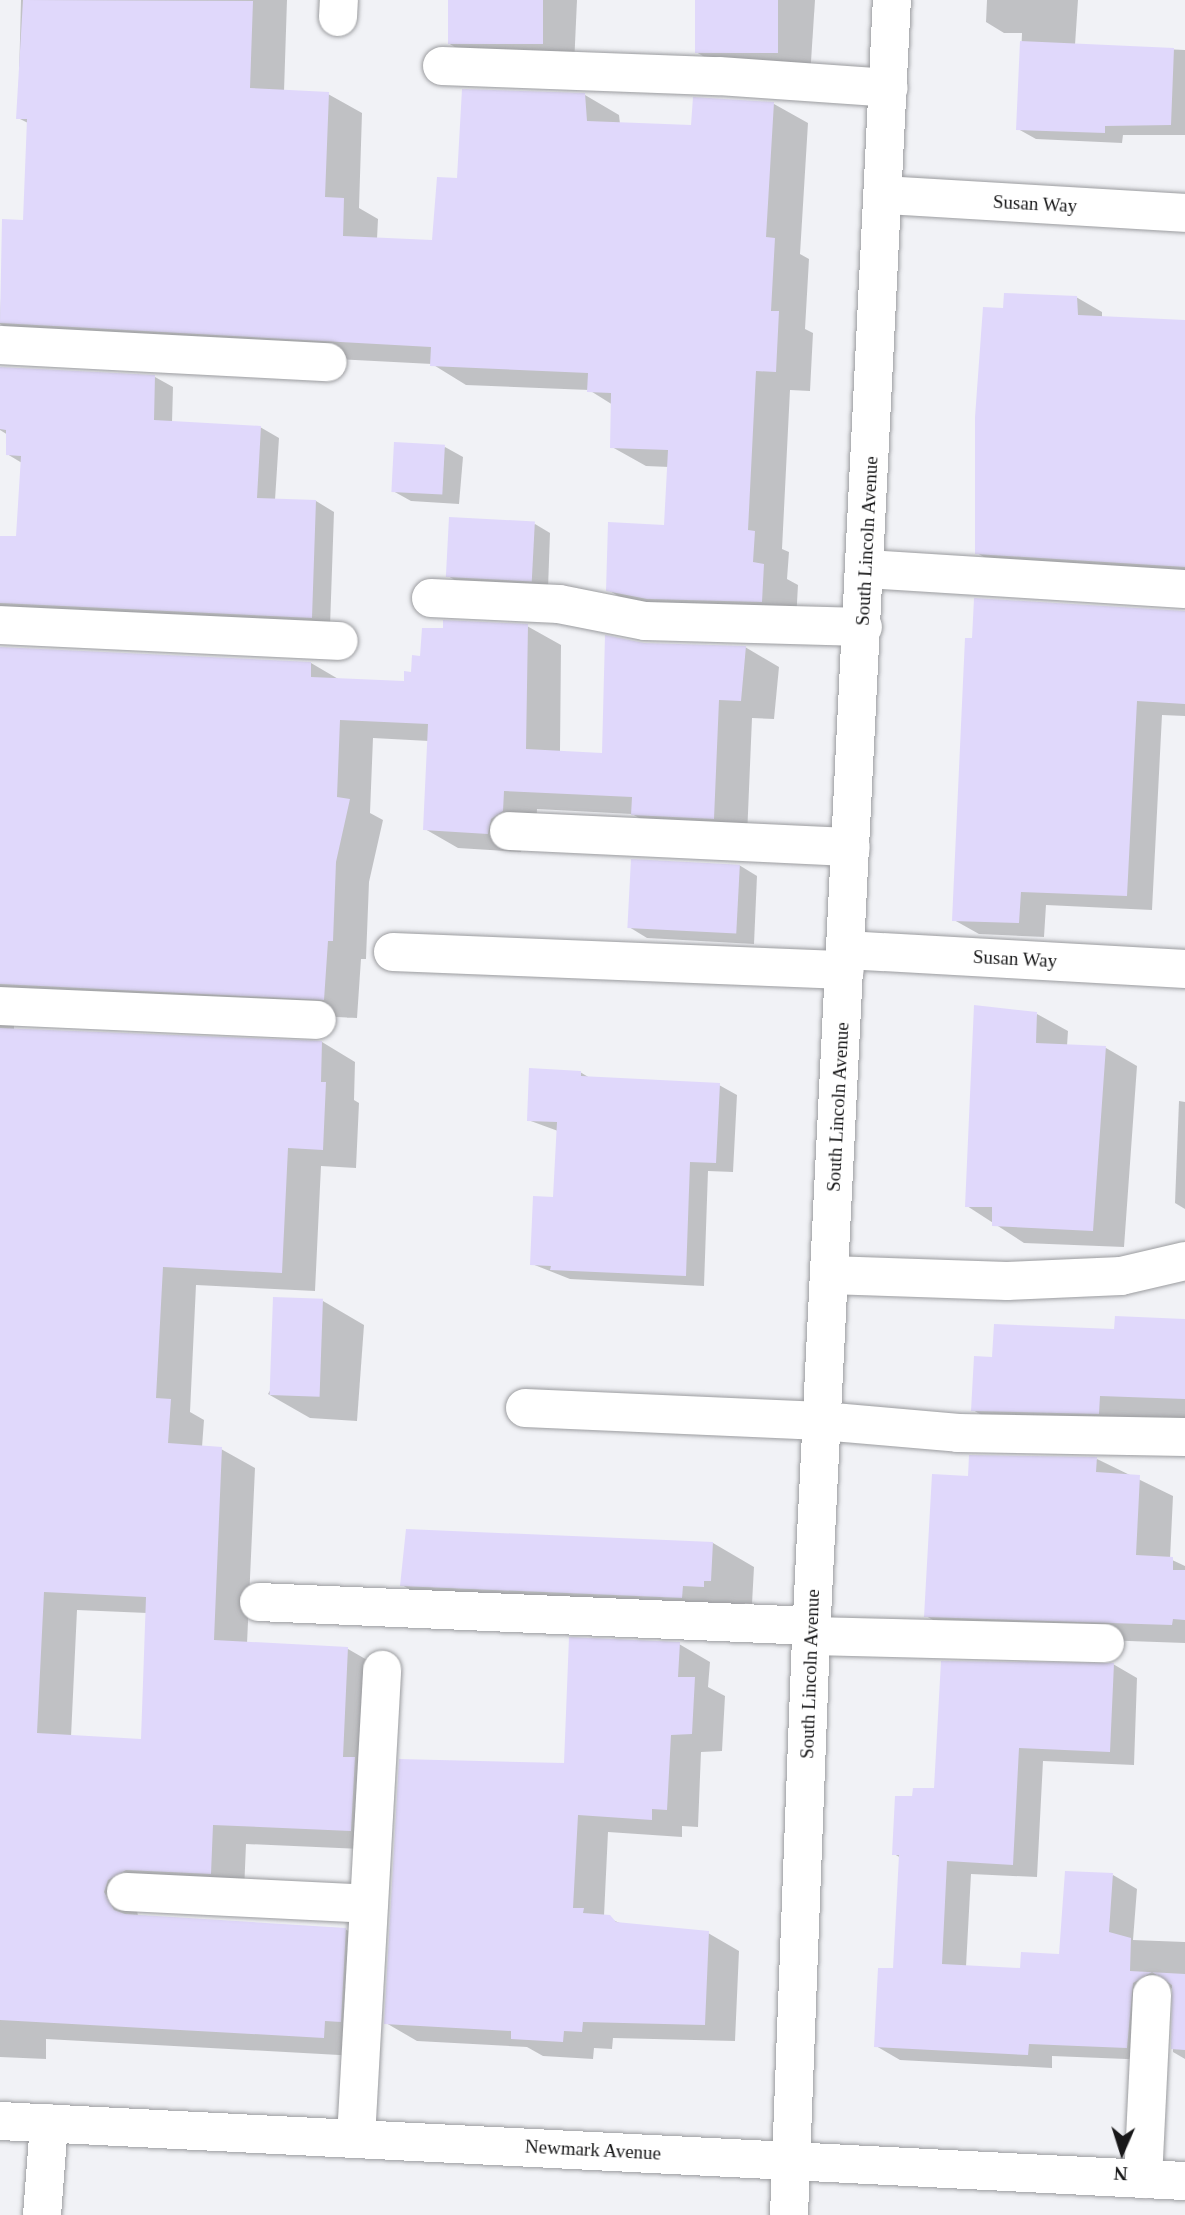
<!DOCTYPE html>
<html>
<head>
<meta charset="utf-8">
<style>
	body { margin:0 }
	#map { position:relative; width:1185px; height:2215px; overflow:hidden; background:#f1f2f6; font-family:Georgia,serif }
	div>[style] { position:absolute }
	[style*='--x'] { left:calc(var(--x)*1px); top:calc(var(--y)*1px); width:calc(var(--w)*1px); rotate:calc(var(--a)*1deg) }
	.shadow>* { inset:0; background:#0003 }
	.building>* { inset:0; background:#e0d8fb; transform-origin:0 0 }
	.roads { filter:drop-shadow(0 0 2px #9b9c9f) drop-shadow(0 0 2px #9b9c9f) }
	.minor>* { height:38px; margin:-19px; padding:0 19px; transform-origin:19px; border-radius:19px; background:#fff }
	span { translate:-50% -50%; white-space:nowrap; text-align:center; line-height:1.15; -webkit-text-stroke:5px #fff; paint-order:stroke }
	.street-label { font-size:19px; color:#181819 }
	.north { position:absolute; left:1087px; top:2117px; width:70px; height:70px; -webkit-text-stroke:5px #fff; paint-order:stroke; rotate:183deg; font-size:19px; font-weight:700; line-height:28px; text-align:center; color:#181819 }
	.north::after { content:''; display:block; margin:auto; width:24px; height:32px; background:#181819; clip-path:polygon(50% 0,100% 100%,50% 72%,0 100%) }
</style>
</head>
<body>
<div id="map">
	<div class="shadow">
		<div style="clip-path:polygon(21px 0,287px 0,284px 92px,328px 94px,362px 113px,359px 208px,378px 219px,377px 239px,433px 242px,458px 180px,585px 95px,619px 115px,620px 124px,693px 127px,774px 104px,808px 123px,800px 254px,809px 259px,805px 329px,813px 333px,810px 391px,790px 390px,782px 549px,789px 552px,787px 579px,798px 585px,796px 621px,642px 610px,608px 590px,666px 527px,669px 467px,646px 466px,612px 447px,613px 405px,589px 390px,466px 385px,432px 364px,33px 343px,0 324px,4px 221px,25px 222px,28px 123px,18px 118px)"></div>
		<div style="clip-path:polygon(450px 0,577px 0,574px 66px,482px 63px,448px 43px)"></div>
		<div style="clip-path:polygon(698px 0,815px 0,810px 77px,730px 72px,696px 52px)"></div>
		<div style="clip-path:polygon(987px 0,1078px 0,1075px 45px,1185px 50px,1185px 135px,1123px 135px,1122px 143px,1036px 139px,1018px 129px,1022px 33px,1004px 33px,986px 22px)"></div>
		<div style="clip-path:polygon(1076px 297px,1102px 312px,1102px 318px,1185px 323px,1185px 579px,1003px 568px,977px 553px,1005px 310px)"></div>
		<div style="clip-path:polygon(0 368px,155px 377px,173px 387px,172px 423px,260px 427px,279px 438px,275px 500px,316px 501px,334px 512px,330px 627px,0 622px,0 537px,18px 538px,22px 463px,7px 454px,8px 435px,0 430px)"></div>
		<div style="clip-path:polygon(445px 447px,463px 457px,459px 504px,411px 501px,393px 491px)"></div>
		<div style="clip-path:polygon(535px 524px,550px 533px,548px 589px,463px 585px,448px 576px)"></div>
		<div style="clip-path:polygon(1185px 612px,1185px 716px,1162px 715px,1152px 910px,1046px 905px,1044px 937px,979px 934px,954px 920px)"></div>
		<div style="clip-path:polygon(evenodd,527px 626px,561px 645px,560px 752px,604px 755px,644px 645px,745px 647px,779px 667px,774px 719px,752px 718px,747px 837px,666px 833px,632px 814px,537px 809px,536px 830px,524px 838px,521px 852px,458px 848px,425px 829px,429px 741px,373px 738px,370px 813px,383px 820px,369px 882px,366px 959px,361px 959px,357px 1018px,35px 1002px,14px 1014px,14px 1030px,322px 1042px,355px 1062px,354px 1100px,359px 1103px,356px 1168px,321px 1166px,315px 1291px,196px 1285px,190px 1412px,204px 1420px,202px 1447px,221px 1449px,255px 1468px,247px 1644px,348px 1649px,381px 1668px,384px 1850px,246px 1844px,244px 1892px,137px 1910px,138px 1916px,345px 1929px,379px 1949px,357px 2056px,46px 2039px,46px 2059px,0 2057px,0 648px,311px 663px,340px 680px,406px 683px,422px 657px,527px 626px,77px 1610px,147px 1613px,142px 1741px,71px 1737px,77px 1610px)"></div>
		<div style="clip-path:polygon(739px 865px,757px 876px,754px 944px,647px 938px,629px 927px)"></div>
		<div style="clip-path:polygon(1037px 1014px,1068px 1031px,1067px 1046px,1106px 1048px,1137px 1066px,1124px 1247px,1024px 1243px,967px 1206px)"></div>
		<div style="clip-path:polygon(580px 1072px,590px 1078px,719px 1085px,737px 1095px,733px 1172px,708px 1171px,704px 1286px,570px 1279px,532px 1264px,555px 1198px,558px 1131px,528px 1120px)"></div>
		<div style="clip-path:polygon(1179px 1101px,1185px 1102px,1185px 1209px,1175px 1203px)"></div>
		<div style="clip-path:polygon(323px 1301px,364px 1325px,357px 1421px,310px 1418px,268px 1394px)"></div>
		<div style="clip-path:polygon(1185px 1321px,1185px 1420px,1014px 1434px,973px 1410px,993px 1359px)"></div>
		<div style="clip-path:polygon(1097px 1459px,1173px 1496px,1170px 1559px,1185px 1566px,1185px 1643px,959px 1635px,926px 1616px)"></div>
		<div style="clip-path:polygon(407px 1530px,713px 1543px,754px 1567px,752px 1604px,745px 1603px,744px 1610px,443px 1609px,402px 1585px)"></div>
		<div style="clip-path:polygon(679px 1644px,710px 1662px,708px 1687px,725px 1696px,722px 1751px,701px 1752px,698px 1827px,682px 1826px,682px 1837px,608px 1832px,604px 1916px,624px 1925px,708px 1933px,739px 1951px,735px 2041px,613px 2038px,612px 2049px,594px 2048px,593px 2059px,543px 2056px,527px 2047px,417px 2041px,386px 2023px,566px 1765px)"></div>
		<div style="clip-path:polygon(1113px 1664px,1137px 1678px,1134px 1765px,1043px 1761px,1037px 1877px,971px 1874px,966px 1967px,1022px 1969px,1060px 1956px,1113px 1875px,1137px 1889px,1133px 1940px,1185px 1942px,1185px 2059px,1173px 2052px,1174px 1987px,1157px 1996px,1151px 2060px,1052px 2056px,1052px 2068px,900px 2060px,876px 2046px,895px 1970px,901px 1858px,894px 1854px,914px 1798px,936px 1790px)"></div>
	</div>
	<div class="building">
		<div style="clip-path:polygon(23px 0,253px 1px,250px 88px,329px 92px,325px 197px,344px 198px,343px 236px,432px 240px,437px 177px,457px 178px,462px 89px,585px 93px,587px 121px,691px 125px,693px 97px,774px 102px,766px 237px,775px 238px,771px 311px,779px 311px,776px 372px,756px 371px,748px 530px,755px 531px,753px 562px,764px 564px,762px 602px,647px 599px,606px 591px,608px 522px,664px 525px,668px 450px,610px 448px,611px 393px,587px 392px,588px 373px,430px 366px,431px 347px,0 323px,2px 219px,23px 220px,27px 119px,16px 119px)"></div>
		<div style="left:448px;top:0;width:95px;height:44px"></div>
		<div style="left:695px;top:0;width:83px;height:53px"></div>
		<div style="clip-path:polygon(1020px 41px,1174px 48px,1171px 125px,1105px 126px,1105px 133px,1016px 130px)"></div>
		<div style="clip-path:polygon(1004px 293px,1077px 296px,1078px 315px,1185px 320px,1185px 567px,975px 554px,975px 417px,983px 307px,1003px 308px)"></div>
		<div style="clip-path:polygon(0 367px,155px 375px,154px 420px,261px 426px,257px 498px,316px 500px,312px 618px,0 603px,0 536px,16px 536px,21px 456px,6px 455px,6px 430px,0 429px)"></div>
		<div style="left:394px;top:442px;width:51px;height:50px;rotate:3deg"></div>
		<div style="left:449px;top:517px;width:86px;height:60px;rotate:3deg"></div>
		<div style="clip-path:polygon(974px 598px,1185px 611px,1185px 704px,1137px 701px,1127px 896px,1021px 892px,1019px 923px,952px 921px,965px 638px,972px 638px)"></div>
		<div style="clip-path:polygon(443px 620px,528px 624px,526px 749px,602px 753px,605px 635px,644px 643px,746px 646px,741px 701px,719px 700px,714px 819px,631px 815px,632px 797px,504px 791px,503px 811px,491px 819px,488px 834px,423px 830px,428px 724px,340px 720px,337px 797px,350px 799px,336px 862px,333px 941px,328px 941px,324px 1000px,0 984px,0 647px,311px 662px,311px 677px,404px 681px,404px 671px,411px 672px,412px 655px,420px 656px,422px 628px,443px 628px)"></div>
		<div style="left:631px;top:859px;width:109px;height:69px;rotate:3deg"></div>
		<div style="clip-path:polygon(974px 1005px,1037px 1012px,1036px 1043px,1106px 1046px,1093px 1231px,992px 1226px,992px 1207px,965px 1207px)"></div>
		<div style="clip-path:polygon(evenodd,0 1028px,322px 1041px,321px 1082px,326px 1082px,323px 1150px,288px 1148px,282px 1273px,163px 1267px,156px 1398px,171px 1399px,168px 1443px,222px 1447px,214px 1640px,348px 1647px,343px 1757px,355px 1757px,351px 1831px,213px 1825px,211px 1874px,126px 1870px,108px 1880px,104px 1892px,114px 1910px,125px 1914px,346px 1928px,341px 2022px,325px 2021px,324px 2038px,0 2020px,0 1028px,44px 1592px,146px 1597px,141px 1739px,37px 1733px,44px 1592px)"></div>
		<div style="clip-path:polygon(529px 1068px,581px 1071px,581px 1076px,720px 1083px,716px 1163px,690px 1162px,686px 1276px,550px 1270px,551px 1266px,530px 1265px,533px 1196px,553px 1197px,557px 1122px,527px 1121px)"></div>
		<div style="left:273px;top:1297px;width:50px;height:98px;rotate:2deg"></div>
		<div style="clip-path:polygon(1115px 1316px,1185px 1319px,1185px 1399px,1100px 1396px,1099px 1414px,971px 1411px,974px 1356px,992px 1357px,994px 1324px,1114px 1329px)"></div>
		<div style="clip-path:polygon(969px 1455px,1097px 1457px,1096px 1472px,1140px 1475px,1136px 1555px,1173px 1557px,1173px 1570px,1185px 1570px,1185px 1620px,1173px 1619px,1172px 1625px,924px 1617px,932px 1474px,968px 1476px)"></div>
		<div style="clip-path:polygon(406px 1529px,713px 1542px,711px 1581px,704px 1581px,704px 1587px,683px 1586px,682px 1598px,400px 1586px)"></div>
		<div style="clip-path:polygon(569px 1637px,680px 1642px,678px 1677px,695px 1677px,692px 1734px,671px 1735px,667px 1810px,652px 1809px,652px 1820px,578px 1815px,573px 1908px,584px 1908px,583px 1913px,610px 1915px,616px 1922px,709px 1931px,705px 2025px,583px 2022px,582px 2032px,564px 2031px,563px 2042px,511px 2039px,511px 2031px,384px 2024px,399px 1759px,564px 1763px)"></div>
		<div style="clip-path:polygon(941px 1661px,1114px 1663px,1110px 1752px,1019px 1748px,1013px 1865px,947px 1861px,942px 1964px,1020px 1968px,1021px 1952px,1059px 1954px,1065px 1871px,1113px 1873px,1109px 1932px,1131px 1938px,1130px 1971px,1185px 1974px,1185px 2050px,1171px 2049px,1172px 1985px,1152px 1972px,1133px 1983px,1127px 2048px,1029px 2044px,1028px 2055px,874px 2047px,878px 1968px,893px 1968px,899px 1855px,892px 1855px,895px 1796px,912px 1796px,913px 1788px,934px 1788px)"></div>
	</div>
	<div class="roads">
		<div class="minor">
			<div style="--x:338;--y:17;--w:17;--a:-87"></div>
			<div style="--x:442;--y:66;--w:277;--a:2.1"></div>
			<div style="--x:719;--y:76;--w:170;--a:4"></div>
			<div style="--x:885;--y:195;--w:301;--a:3.4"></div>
			<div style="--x:0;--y:345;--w:328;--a:3"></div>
			<div style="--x:866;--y:569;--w:320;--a:3.6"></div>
			<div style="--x:431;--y:598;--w:128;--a:2.7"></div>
			<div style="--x:559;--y:604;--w:88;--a:11.2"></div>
			<div style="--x:645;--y:621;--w:218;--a:1.6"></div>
			<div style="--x:0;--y:625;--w:339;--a:2.7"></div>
			<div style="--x:509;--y:831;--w:342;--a:2.7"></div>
			<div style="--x:846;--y:950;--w:340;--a:3.2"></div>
			<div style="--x:393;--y:952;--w:452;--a:2.3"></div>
			<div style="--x:0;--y:1006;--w:317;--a:2.5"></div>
			<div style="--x:829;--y:1275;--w:178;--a:1.9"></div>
			<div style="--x:1007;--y:1281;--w:114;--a:-2.5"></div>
			<div style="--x:1121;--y:1276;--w:66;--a:-13.2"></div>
			<div style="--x:525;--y:1408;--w:297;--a:2.5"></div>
			<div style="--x:822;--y:1421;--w:137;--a:5"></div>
			<div style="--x:958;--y:1433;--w:227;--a:1"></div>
			<div style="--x:259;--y:1602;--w:553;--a:2.49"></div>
			<div style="--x:811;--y:1636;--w:294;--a:1.4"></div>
			<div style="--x:126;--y:1892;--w:243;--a:2.8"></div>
			<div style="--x:0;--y:2121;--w:1187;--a:2.9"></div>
			<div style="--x:356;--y:2138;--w:469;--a:-86.8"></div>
			<div style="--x:1143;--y:2179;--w:185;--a:-87.2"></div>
			<div style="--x:42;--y:2215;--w:92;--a:-85.6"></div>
			<div style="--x:789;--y:2215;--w:579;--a:-87.82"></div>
			<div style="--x:811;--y:1636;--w:1638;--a:-87.17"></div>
		</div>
	</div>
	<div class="street-label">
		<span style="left:1035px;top:204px;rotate:3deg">Susan Way</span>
		<span style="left:867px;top:541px;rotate:-87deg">South Lincoln Avenue</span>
		<span style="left:1015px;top:959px;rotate:3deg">Susan Way</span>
		<span style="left:838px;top:1107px;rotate:-87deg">South Lincoln Avenue</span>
		<span style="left:810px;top:1674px;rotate:-88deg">South Lincoln Avenue</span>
		<span style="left:593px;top:2150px;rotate:3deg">Newmark Avenue</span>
	</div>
	<div class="north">N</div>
</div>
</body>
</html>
